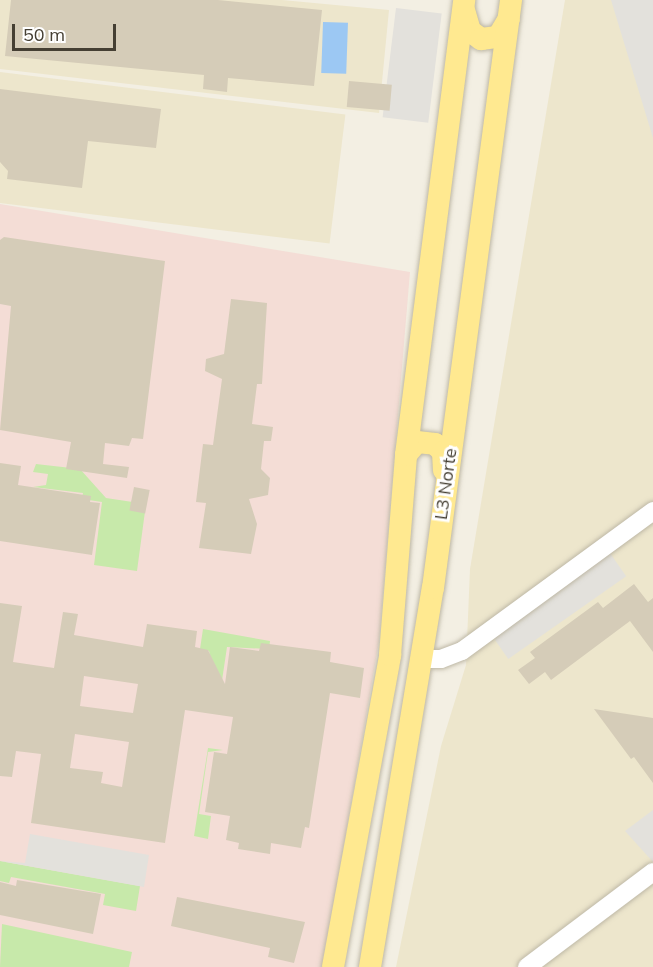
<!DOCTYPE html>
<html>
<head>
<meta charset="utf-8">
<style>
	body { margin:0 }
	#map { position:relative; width:653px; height:967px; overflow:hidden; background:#f3efe3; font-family:Mulish,sans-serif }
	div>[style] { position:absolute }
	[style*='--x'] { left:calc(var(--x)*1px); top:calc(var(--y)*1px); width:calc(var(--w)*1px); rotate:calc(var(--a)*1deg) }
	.education>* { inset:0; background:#ede6cc; transform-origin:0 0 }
	.medical>* { inset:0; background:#f4ddd6 }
	.green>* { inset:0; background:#c7e9aa }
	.parking>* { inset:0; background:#e3e1dc; transform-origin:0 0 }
	.water>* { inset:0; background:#9cc8f3; transform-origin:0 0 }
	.building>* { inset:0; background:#d5ccb8; transform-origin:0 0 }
	.roads { filter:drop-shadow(0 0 2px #beb8a6) drop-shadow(0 0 2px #beb8a6) }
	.minor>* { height:18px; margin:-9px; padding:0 9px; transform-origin:9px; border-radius:9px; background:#fff }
	.major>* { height:22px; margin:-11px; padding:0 11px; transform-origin:11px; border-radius:11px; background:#ffe990 }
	span { translate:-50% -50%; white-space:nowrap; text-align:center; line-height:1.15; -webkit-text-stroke:6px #fff; paint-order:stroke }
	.street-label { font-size:18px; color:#453f33 }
	.scale { position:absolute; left:12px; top:24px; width:104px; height:27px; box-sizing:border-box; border:3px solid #453f33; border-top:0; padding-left:8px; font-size:18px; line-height:21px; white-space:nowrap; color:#453f33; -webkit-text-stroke:4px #fff; paint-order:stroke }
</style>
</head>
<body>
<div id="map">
	<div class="education">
		<div style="clip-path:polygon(0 0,282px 0,389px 10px,379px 113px,0 69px)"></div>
		<div style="clip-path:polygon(565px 0,653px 0,653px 967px,396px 967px,441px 746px,466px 665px,470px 569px)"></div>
		<div style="left:0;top:72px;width:348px;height:130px;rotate:7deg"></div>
	</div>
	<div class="medical">
		<div style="clip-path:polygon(0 204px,410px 272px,379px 641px,323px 967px,0 967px)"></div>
	</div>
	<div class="green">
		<div style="clip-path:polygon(36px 464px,80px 469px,106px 498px,146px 504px,137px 571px,94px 565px,102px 502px,82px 499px,83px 493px,33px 487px,46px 485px,48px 474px,33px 472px)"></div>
		<div style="clip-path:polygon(203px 629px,270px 641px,269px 649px,227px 647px,220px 694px,209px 651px,200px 649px)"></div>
		<div style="clip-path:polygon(208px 748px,223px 750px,208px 752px,199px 814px,211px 816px,208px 839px,194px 836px)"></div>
		<div style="clip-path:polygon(0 861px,140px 886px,136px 911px,103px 905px,105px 894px,11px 877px,9px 883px,0 881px)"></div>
		<div style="clip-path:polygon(2px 924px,132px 952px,129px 967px,0 967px)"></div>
	</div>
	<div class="parking">
		<div style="clip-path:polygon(611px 0,653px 0,653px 138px)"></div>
		<div style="left:396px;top:8px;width:46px;height:110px;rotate:7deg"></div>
		<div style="left:605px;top:546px;width:37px;height:144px;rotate:55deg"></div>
		<div style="clip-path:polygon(653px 810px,653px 862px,625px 831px)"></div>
		<div style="clip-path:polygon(30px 834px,149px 855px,144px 887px,0 861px,25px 863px)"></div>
	</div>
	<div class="water">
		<div style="left:323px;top:22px;width:25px;height:51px;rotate:2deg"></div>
	</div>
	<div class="building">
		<div style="clip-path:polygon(11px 0,218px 0,322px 10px,314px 86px,228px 78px,227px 92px,203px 89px,204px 75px,5px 56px)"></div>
		<div style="left:349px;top:81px;width:43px;height:26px;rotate:5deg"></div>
		<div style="clip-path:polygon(0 89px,161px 109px,156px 148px,88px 141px,82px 188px,7px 179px,8px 171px,0 162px)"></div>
		<div style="clip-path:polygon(4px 237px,165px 261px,143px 439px,132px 438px,129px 446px,105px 443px,103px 464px,129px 467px,127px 478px,66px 469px,71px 442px,0 430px,11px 306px,0 304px,0 240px)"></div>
		<div style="clip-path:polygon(231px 299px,267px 303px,262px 384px,257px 384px,252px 424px,273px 427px,271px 441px,264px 441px,261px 469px,270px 478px,268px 495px,249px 499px,257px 524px,251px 554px,199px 548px,206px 503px,196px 502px,203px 444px,213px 445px,222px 379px,205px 371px,206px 359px,224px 354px)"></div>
		<div style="clip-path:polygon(0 463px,21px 466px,18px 485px,91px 496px,90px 502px,100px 503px,92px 555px,0 541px)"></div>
		<div style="left:134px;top:487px;width:16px;height:24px;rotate:11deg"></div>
		<div style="clip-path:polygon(634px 584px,648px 602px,653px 598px,653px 652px,630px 621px,551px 680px,545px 672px,529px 684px,518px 670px,535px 658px,530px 652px,598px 602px,603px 608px)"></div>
		<div style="clip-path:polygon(evenodd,0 603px,22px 606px,13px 662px,54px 668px,63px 612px,78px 614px,74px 635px,143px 647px,147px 624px,197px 631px,195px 647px,208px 650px,225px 684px,230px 647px,259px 651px,261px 643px,331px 652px,330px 662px,364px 668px,360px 698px,330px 693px,309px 828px,305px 827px,301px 848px,271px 843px,270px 854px,238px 849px,239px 843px,226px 840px,230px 816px,205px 812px,214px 752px,227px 754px,233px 717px,185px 710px,165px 843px,31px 823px,41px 754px,16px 751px,12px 777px,0 776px,0 603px,84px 676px,138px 684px,133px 713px,80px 706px,84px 676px,0 603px,75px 734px,129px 742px,122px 787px,101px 783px,103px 772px,70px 768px,75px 734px)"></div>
		<div style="clip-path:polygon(594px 709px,653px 718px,653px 783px,634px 757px,631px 759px)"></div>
		<div style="clip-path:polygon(17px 880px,101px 894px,93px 934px,0 915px,0 882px,16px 886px)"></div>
		<div style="clip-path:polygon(177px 897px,305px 922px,294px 963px,268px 957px,270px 948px,171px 926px)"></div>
	</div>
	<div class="roads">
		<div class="minor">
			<div style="--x:423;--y:659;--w:18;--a:0"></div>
			<div style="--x:441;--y:659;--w:22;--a:-21"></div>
			<div style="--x:462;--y:651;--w:237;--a:-36.2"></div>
			<div style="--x:527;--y:967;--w:158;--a:-37"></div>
		</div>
		<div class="major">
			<div style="--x:464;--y:10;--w:22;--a:74"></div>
			<div style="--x:470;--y:31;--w:14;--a:36"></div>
			<div style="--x:481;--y:39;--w:17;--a:-7"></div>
			<div style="--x:498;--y:37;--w:21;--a:-59"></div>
			<div style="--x:406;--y:455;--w:17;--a:-50"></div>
			<div style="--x:417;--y:442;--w:18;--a:6"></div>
			<div style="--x:435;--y:444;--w:11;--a:45"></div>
			<div style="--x:443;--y:452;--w:18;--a:87"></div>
			<div style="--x:333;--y:967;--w:317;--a:-79.6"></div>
			<div style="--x:390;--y:655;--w:201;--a:-85.4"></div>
			<div style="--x:406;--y:455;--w:459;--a:-82.7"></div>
			<div style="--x:370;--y:967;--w:384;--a:-80.6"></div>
			<div style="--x:433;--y:588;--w:593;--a:-82.44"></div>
		</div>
	</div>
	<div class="street-label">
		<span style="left:446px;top:484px;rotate:-82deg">L3 Norte</span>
	</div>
	<div class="scale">50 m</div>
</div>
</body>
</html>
